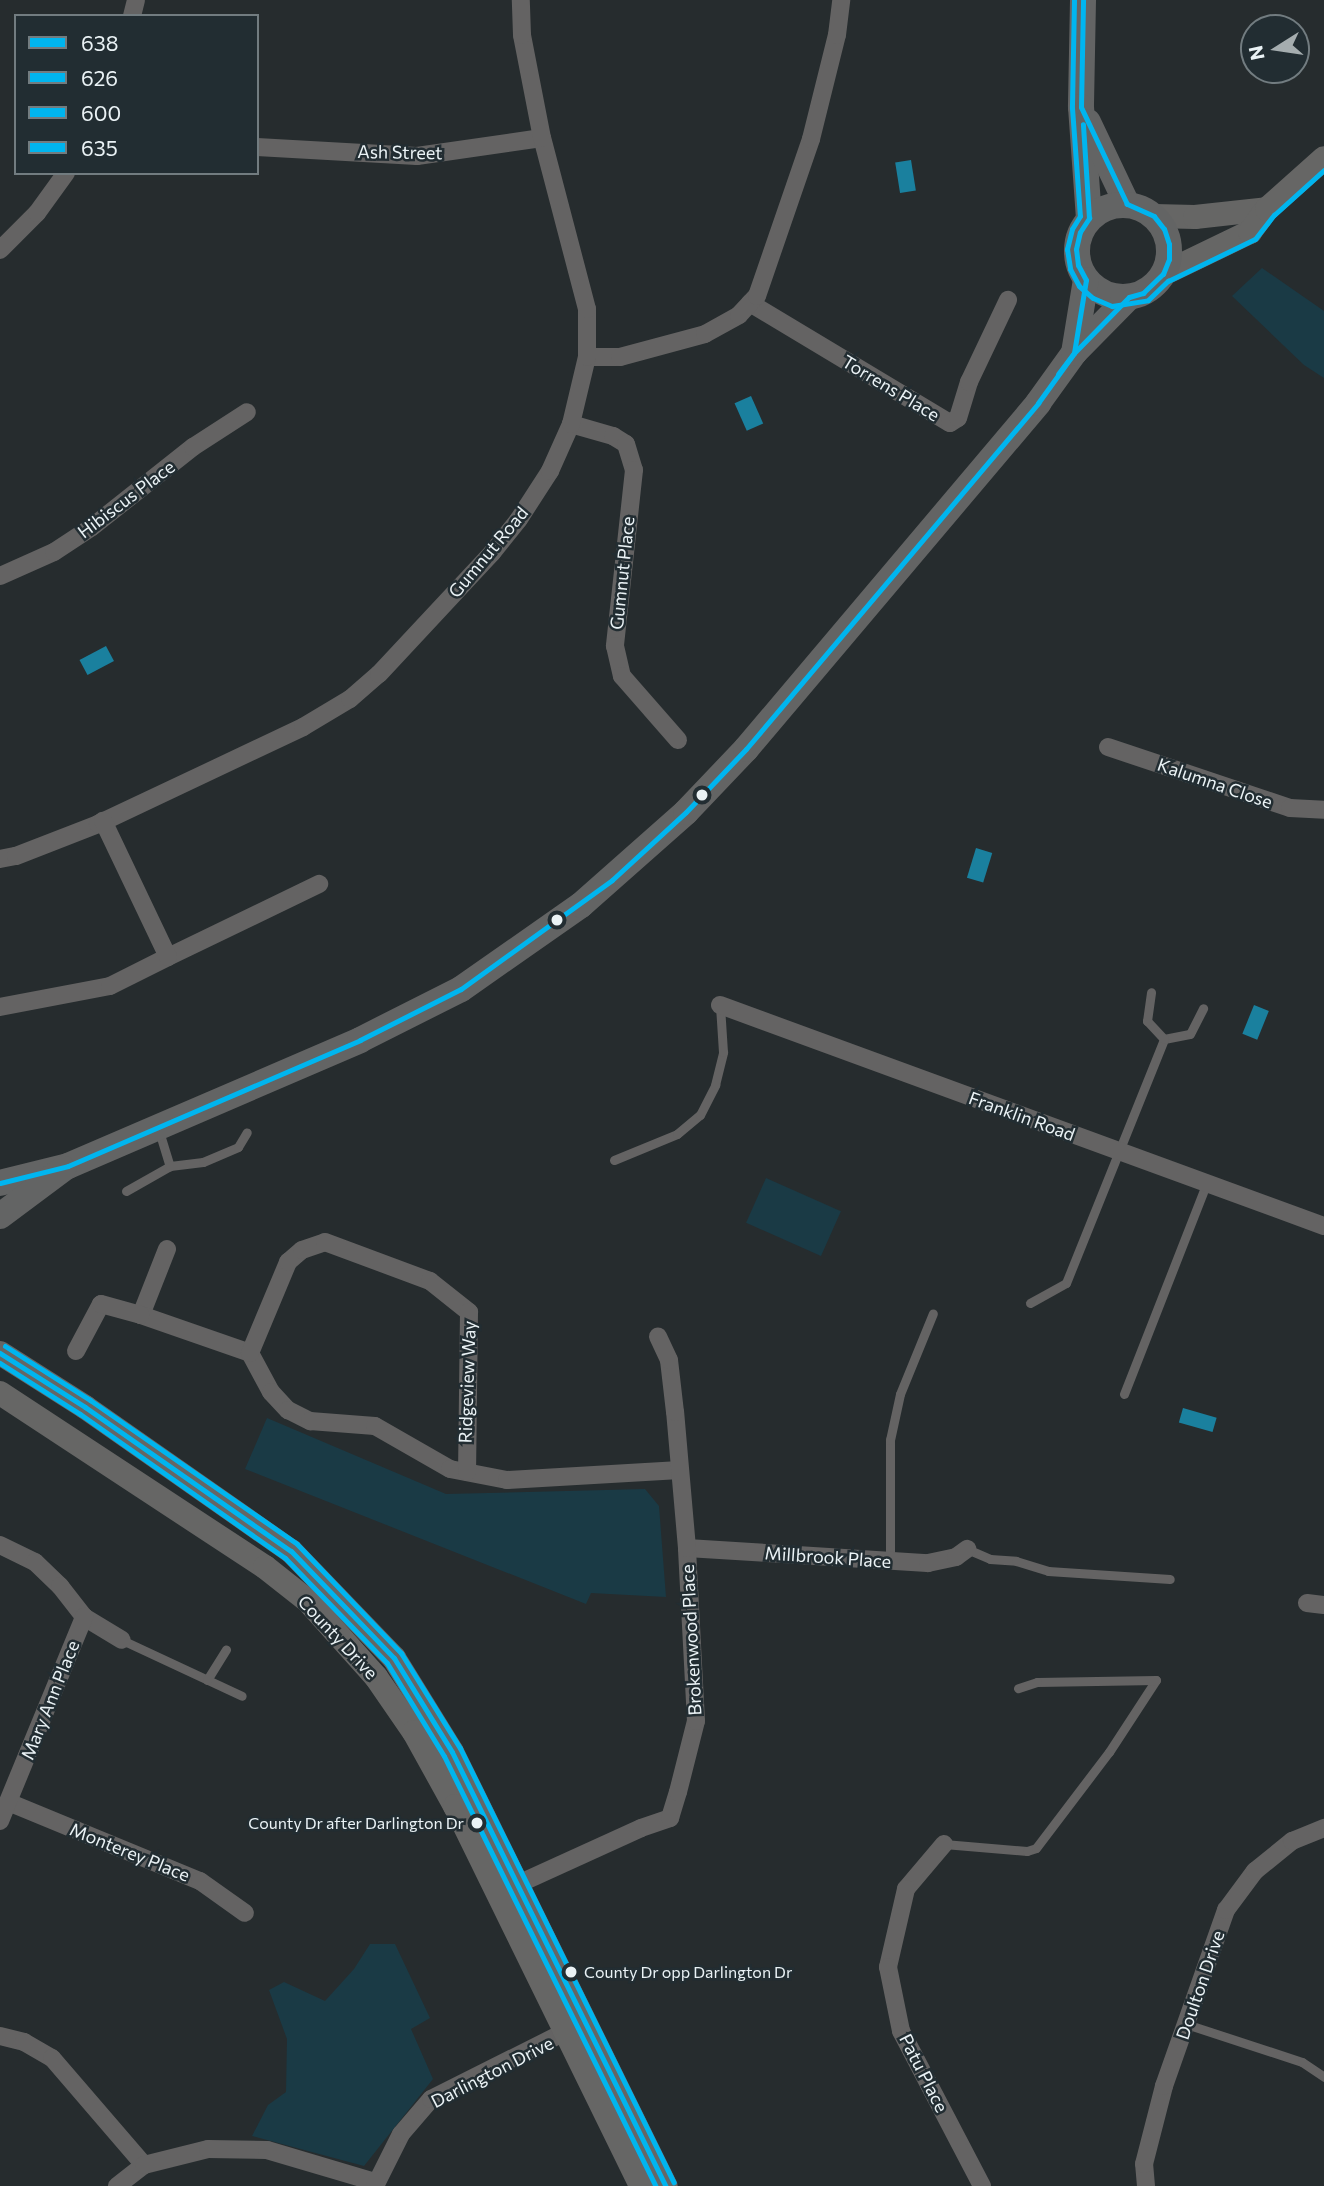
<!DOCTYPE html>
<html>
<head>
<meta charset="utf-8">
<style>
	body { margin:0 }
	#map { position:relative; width:1324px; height:2186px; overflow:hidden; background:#262c2e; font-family:Commissioner,sans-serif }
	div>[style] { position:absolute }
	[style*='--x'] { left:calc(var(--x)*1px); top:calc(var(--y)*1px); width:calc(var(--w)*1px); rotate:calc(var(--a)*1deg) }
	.green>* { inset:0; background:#1a3a45; transform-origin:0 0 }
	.water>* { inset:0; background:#1a809e; transform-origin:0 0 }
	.service>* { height:9px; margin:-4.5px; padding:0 4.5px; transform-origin:4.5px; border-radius:4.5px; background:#646363 }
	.minor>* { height:18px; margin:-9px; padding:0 9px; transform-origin:9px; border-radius:9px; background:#646363 }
	.secondary>* { height:24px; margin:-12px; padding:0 12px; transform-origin:12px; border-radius:12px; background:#666665 }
	.primary>* { height:26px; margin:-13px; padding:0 13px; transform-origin:13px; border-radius:13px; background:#636464 }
	.primary>.ring { margin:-13px; padding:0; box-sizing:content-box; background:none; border:26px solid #636464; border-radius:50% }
	.bus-1>* { height:5px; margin:-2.5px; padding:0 2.5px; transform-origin:2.5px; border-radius:2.5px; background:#00b5ef }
	.bus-2>* { height:5px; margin:-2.5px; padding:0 2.5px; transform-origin:2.5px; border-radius:2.5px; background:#00b5ef }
	.bus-3>* { height:5px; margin:-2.5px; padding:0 2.5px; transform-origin:2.5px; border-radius:2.5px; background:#00b5ef }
	.bus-4>* { height:5px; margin:-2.5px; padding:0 2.5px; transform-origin:2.5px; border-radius:2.5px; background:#00b5ef }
	.dots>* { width:19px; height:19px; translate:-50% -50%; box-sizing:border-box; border:4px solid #222d32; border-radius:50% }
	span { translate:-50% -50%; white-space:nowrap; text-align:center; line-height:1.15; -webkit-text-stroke:5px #222d32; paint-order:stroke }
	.bus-label { font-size:16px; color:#eaf2f5 }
	.right { translate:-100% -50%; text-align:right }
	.left { translate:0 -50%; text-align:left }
	.street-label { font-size:18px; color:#eaf2f5 }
	.legend { position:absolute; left:14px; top:14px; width:245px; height:161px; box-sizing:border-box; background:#222d32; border:2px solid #727c80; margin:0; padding:9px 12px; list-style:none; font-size:21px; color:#eaf2f5 }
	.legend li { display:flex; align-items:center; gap:14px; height:35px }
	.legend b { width:35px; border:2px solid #727c80 }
	.north { position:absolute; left:1240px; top:14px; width:70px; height:70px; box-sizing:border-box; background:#222d32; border:2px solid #727c80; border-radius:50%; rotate:258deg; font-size:19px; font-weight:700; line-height:28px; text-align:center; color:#eaf2f5 }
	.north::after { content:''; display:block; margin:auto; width:24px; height:32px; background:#a5adaf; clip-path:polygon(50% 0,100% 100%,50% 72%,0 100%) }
</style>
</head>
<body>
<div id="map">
	<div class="green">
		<div style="clip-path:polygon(1262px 268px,1324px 311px,1324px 378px,1304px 365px,1232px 296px)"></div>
		<div style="left:766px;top:1178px;width:82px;height:49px;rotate:24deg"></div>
		<div style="clip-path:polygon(267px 1418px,446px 1494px,645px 1489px,659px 1506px,666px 1597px,591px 1593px,586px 1604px,245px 1469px)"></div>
		<div style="clip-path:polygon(370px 1944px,395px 1944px,430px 2018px,411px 2029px,433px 2079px,364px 2166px,252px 2136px,268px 2105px,286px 2092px,287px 2039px,269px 1990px,284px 1982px,325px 2001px,354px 1969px)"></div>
	</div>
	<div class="water">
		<div style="left:911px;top:160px;width:31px;height:16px;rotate:81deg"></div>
		<div style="left:751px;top:396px;width:30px;height:18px;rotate:66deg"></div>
		<div style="left:106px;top:646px;width:17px;height:30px;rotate:62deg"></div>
		<div style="left:976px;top:848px;width:17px;height:31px;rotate:17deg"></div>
		<div style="left:1254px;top:1005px;width:16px;height:31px;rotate:22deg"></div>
		<div style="left:1183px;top:1408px;width:35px;height:15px;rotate:16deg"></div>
	</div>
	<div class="service">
		<div style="--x:1164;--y:1039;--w:26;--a:-11"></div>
		<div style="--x:1190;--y:1034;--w:29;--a:-63"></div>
		<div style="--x:159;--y:1131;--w:37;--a:73"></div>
		<div style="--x:614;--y:1160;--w:68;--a:-22.4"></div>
		<div style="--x:677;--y:1134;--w:30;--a:-40"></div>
		<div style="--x:700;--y:1115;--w:34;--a:-63"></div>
		<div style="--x:715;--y:1085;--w:34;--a:-76"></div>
		<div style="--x:723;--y:1052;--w:47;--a:-93.7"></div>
		<div style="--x:126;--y:1191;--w:51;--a:-29.6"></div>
		<div style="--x:170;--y:1166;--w:33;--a:-7"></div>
		<div style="--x:203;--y:1162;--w:38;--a:-23"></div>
		<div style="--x:238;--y:1147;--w:17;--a:-59"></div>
		<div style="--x:1030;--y:1303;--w:41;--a:-29.1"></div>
		<div style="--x:1066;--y:1283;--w:263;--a:-68.1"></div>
		<div style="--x:1164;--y:1039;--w:25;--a:-133"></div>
		<div style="--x:1147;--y:1021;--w:29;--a:-82"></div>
		<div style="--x:1124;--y:1394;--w:228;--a:-68.6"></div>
		<div style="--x:967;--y:1549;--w:25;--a:23"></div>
		<div style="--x:990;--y:1559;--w:26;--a:4"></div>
		<div style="--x:1016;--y:1561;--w:34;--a:17"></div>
		<div style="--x:1048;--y:1571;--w:122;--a:3.8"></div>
		<div style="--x:890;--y:1561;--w:121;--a:-90"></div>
		<div style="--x:890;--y:1440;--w:47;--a:-77.7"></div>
		<div style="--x:900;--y:1394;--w:87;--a:-67.8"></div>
		<div style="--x:122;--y:1640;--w:132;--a:25"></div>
		<div style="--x:207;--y:1680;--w:36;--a:-58"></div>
		<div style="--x:944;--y:1844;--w:83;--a:4.8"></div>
		<div style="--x:1027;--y:1851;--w:9;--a:-18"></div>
		<div style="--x:1036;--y:1848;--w:121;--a:-52.8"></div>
		<div style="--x:1109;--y:1752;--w:86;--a:-56.9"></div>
		<div style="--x:1156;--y:1680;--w:119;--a:179"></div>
		<div style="--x:1037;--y:1682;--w:20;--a:162"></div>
		<div style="--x:1186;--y:2024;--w:122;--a:18.1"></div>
		<div style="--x:1302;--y:2062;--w:27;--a:34"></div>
	</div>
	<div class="minor">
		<div style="--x:132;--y:16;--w:16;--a:-76"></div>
		<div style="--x:257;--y:147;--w:160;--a:3.2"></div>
		<div style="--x:417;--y:156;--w:126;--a:-8.2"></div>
		<div style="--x:0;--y:250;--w:52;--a:-45"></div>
		<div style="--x:37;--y:213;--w:49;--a:-54.1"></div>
		<div style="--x:750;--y:303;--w:233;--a:31"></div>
		<div style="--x:950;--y:423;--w:9;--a:-32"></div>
		<div style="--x:958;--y:418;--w:38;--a:-73"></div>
		<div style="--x:969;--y:382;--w:91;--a:-64.6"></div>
		<div style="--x:587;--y:357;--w:33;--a:0"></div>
		<div style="--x:620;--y:357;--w:88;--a:-15.1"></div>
		<div style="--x:705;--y:334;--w:39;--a:-29"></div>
		<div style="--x:739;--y:315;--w:26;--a:-47"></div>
		<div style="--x:757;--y:296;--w:166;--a:-71"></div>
		<div style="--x:811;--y:139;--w:107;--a:-76"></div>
		<div style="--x:837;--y:35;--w:35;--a:-83"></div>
		<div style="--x:571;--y:424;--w:44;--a:15.9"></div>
		<div style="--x:613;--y:436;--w:15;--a:32"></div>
		<div style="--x:626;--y:444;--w:27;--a:73"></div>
		<div style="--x:634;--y:470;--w:177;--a:96.2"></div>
		<div style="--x:615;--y:646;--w:31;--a:77"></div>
		<div style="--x:622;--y:676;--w:85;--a:48.8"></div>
		<div style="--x:0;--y:576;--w:59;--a:-24"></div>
		<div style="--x:54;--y:552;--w:45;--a:-33.3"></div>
		<div style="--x:92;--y:527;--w:129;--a:-38.4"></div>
		<div style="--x:193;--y:447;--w:64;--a:-32.9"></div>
		<div style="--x:1108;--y:747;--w:192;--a:18.5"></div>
		<div style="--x:1290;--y:808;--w:34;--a:3"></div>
		<div style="--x:0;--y:859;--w:16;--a:-11"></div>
		<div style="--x:16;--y:856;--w:88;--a:-21.3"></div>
		<div style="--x:98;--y:824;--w:227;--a:-25.3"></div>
		<div style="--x:303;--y:727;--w:55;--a:-30.8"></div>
		<div style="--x:350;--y:699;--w:38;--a:-41"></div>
		<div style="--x:379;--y:674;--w:166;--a:-47"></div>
		<div style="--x:492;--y:553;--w:43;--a:-51.5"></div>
		<div style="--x:519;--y:519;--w:57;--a:-57.1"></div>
		<div style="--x:550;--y:471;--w:51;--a:-65.9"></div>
		<div style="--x:571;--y:424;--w:69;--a:-76.6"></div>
		<div style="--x:587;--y:357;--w:48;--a:-90"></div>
		<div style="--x:587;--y:309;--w:177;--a:-104.7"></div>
		<div style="--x:542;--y:138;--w:105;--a:-101"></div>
		<div style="--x:522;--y:35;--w:35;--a:-92"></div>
		<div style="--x:168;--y:957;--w:168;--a:-25.8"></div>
		<div style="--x:720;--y:1005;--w:643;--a:20.1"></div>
		<div style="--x:0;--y:1007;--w:112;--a:-10.8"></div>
		<div style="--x:110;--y:986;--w:65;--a:-26.6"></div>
		<div style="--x:168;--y:957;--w:151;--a:-115.5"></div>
		<div style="--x:167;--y:1249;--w:71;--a:111.5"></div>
		<div style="--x:141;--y:1315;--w:115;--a:19.2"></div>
		<div style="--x:76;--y:1351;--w:53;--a:-62"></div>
		<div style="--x:101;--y:1304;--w:41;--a:15.4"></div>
		<div style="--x:250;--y:1353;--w:44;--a:61.7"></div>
		<div style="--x:271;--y:1392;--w:25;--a:47"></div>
		<div style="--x:288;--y:1410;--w:25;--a:27"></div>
		<div style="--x:310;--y:1421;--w:65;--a:4.4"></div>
		<div style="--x:375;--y:1426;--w:86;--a:29.8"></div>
		<div style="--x:450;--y:1469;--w:58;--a:10.9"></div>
		<div style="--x:507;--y:1480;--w:173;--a:-3.3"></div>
		<div style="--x:250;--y:1353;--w:99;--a:-67.3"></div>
		<div style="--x:288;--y:1262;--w:18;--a:-41"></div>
		<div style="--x:302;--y:1250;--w:24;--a:-19"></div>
		<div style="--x:325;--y:1242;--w:112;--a:20.4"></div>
		<div style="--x:430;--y:1281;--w:50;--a:38.5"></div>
		<div style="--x:469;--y:1312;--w:160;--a:90.7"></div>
		<div style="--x:0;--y:1545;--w:39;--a:26"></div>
		<div style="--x:35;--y:1562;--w:35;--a:44"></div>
		<div style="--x:60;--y:1586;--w:39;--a:52"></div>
		<div style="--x:84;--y:1617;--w:44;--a:31.2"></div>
		<div style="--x:687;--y:1548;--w:241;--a:3.6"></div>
		<div style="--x:928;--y:1563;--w:29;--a:-12"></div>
		<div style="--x:956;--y:1557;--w:14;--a:-36"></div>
		<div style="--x:1307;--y:1603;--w:17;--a:7"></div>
		<div style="--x:8;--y:1802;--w:208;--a:22.4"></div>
		<div style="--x:200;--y:1881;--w:55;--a:35.4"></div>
		<div style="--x:0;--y:1821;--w:221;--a:-67.6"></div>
		<div style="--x:944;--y:1844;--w:59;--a:130.2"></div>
		<div style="--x:906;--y:1889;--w:80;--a:103"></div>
		<div style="--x:888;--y:1967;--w:65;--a:78.5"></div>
		<div style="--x:901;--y:2031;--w:175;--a:62.4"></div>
		<div style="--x:516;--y:1885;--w:137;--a:-24.5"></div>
		<div style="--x:641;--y:1828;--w:31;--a:-19"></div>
		<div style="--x:670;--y:1818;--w:27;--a:-73"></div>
		<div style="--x:678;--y:1792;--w:73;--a:-75.8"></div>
		<div style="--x:696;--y:1721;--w:173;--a:-93"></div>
		<div style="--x:687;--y:1548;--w:137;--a:-95"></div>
		<div style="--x:675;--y:1412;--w:52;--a:-96.6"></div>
		<div style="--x:669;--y:1360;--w:26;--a:-115"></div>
		<div style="--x:0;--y:2036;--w:25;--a:14"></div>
		<div style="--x:24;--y:2042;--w:32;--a:30"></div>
		<div style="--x:52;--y:2058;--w:141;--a:49.3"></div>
		<div style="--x:117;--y:2186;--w:34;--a:-38"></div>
		<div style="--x:144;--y:2165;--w:66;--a:-14"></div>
		<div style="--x:208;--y:2149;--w:59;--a:1"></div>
		<div style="--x:267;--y:2150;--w:113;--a:16.5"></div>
		<div style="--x:375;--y:2186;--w:58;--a:-63.4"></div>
		<div style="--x:401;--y:2134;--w:46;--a:-49.4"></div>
		<div style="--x:431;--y:2099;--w:161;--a:-26.6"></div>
		<div style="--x:1146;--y:2186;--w:22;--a:-95"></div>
		<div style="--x:1144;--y:2164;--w:81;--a:-75.6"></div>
		<div style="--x:1164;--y:2086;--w:187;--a:-70.6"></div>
		<div style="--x:1226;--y:1910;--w:49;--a:-53.4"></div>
		<div style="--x:1255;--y:1871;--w:48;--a:-39"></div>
		<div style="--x:1292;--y:1841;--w:35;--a:-22"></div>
	</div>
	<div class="secondary">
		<div style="--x:1154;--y:216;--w:41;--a:1.4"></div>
		<div style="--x:1195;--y:217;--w:72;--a:-6.3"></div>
		<div style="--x:1163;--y:274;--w:97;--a:-25.8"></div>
		<div style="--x:1250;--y:232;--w:29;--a:-54"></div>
		<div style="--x:1267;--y:209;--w:76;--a:-41.8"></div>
		<div style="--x:0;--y:1353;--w:101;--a:32.4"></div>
		<div style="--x:85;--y:1407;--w:251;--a:35"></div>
		<div style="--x:291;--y:1551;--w:149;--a:46.1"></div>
		<div style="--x:394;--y:1658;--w:110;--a:58.3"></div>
		<div style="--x:452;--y:1752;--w:484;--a:63.8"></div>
		<div style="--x:0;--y:1393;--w:317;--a:33.3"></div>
		<div style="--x:265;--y:1567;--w:55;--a:38.3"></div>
		<div style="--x:308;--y:1601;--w:102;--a:48.2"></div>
		<div style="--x:376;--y:1677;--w:67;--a:55.4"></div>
		<div style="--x:414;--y:1732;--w:85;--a:61"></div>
		<div style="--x:455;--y:1806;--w:423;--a:63.9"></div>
	</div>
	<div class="primary">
		<div style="--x:1083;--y:0;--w:107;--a:91.1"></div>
		<div style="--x:1081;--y:107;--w:111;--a:85.9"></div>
		<div style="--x:1088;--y:122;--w:91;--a:64.6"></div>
		<div class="ring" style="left:1077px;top:205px;width:66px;height:66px"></div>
		<div style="--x:1074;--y:353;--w:74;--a:-80.7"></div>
		<div style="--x:0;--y:1183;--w:70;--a:-14"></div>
		<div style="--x:68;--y:1166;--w:318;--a:-23.3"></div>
		<div style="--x:360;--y:1040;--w:113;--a:-26.8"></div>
		<div style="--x:461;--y:989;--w:146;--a:-35"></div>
		<div style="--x:581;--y:905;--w:140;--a:-41.5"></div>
		<div style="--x:686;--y:812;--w:87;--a:-46.4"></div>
		<div style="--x:746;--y:749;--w:453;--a:-49.8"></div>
		<div style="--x:1038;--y:403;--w:62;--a:-54.2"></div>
		<div style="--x:1074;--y:353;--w:78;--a:-45.5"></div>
		<div style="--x:0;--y:1216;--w:79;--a:-36.7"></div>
	</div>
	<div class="bus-1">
		<div style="--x:1058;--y:374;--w:26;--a:-53"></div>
		<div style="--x:1074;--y:353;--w:74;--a:-80.7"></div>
		<div style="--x:1086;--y:280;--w:17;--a:-118"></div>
		<div style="--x:1078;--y:265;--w:16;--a:-97"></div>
		<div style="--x:1076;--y:249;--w:17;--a:-77"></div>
		<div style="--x:1080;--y:232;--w:17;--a:-57"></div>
		<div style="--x:1089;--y:218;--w:94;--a:-93.7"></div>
		<div style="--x:0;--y:1183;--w:70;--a:-14"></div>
		<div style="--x:68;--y:1166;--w:318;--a:-23.3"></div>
		<div style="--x:360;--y:1040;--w:113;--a:-26.8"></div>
		<div style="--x:461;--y:989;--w:186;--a:-35.8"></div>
		<div style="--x:612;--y:880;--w:100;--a:-42.6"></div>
		<div style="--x:686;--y:812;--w:87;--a:-46.4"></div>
		<div style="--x:746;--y:749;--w:453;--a:-49.8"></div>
		<div style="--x:1038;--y:403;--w:62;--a:-54.2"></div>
		<div style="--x:1074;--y:353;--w:78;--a:-45.5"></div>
		<div style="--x:1129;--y:297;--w:15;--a:-16"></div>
		<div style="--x:1143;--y:293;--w:28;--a:-44"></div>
		<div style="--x:1163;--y:274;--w:16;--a:-68"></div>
		<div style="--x:1169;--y:259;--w:15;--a:-90"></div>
		<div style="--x:1169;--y:244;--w:16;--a:-108"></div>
		<div style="--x:1164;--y:229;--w:16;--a:-128"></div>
		<div style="--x:1154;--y:216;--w:30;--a:-156"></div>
		<div style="--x:1127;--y:204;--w:107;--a:-115.4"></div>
		<div style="--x:1081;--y:107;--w:107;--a:-88.9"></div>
	</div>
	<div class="bus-2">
		<div style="--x:1074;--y:0;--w:108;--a:91.1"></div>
		<div style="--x:1072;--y:108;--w:108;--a:85.8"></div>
		<div style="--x:1080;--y:216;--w:15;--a:122"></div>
		<div style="--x:1072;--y:229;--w:21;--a:104"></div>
		<div style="--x:1067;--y:249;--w:20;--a:81"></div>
		<div style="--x:1070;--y:269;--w:19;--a:62"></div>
		<div style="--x:1079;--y:286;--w:18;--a:41"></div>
		<div style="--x:1093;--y:298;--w:21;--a:23"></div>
		<div style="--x:1112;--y:306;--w:36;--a:-9"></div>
		<div style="--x:1148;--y:300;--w:28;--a:-44"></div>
		<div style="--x:1168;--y:281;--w:97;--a:-25.8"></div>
		<div style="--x:1255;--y:239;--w:31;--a:-52"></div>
		<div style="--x:1274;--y:215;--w:67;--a:-42"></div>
		<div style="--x:0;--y:1363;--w:95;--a:32.5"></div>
		<div style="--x:80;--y:1414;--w:251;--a:35.1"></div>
		<div style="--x:285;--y:1558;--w:146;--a:45.8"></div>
		<div style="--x:387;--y:1663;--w:109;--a:58.5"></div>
		<div style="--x:444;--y:1756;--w:479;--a:63.8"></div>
	</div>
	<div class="bus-3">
		<div style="--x:0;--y:1353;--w:101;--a:32.4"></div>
		<div style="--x:85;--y:1407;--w:251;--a:35"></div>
		<div style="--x:291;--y:1551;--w:149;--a:46.1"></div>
		<div style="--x:394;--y:1658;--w:110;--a:58.3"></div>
		<div style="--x:452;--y:1752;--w:484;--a:63.8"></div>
	</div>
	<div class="bus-4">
		<div style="--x:5;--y:1346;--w:101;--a:32.4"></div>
		<div style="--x:90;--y:1400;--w:252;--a:34.8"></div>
		<div style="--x:297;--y:1544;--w:151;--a:46.3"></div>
		<div style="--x:401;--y:1653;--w:112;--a:58.2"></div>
		<div style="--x:460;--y:1748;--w:484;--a:63.8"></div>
	</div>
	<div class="dots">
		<div style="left:702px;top:795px;background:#eaf2f5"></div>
		<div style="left:557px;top:920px;background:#eaf2f5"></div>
		<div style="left:477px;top:1823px;background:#eaf2f5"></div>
		<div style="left:571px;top:1972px;background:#eaf2f5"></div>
	</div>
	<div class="bus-label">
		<span class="right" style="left:464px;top:1823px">County Dr after Darlington Dr</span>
		<span class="left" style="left:584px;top:1972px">County Dr opp Darlington Dr</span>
	</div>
	<div class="street-label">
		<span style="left:400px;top:152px;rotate:1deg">Ash Street</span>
		<span style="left:891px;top:388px;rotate:31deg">Torrens Place</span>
		<span style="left:126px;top:499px;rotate:-37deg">Hibiscus Place</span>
		<span style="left:488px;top:552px;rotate:-50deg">Gumnut Road</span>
		<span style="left:622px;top:573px;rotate:-84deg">Gumnut Place</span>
		<span style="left:1215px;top:783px;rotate:19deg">Kalumna Close</span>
		<span style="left:1022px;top:1116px;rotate:20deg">Franklin Road</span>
		<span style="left:467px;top:1382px;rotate:-88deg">Ridgeview Way</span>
		<span style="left:828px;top:1557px;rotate:4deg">Millbrook Place</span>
		<span style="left:338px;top:1637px;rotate:47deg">County Drive</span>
		<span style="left:691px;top:1640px;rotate:-93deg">Brokenwood Place</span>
		<span style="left:50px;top:1700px;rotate:-68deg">Mary Ann Place</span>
		<span style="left:130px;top:1852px;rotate:22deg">Monterey Place</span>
		<span style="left:1200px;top:1985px;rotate:-71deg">Doulton Drive</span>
		<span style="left:492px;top:2072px;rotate:-27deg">Darlington Drive</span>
		<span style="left:924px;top:2073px;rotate:63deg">Patu Place</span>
	</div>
	<ul class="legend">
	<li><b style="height:9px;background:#00b5ef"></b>638</li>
	<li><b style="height:9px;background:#00b5ef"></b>626</li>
	<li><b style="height:9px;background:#00b5ef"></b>600</li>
	<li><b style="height:9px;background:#00b5ef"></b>635</li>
	</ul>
	<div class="north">N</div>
</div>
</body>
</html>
